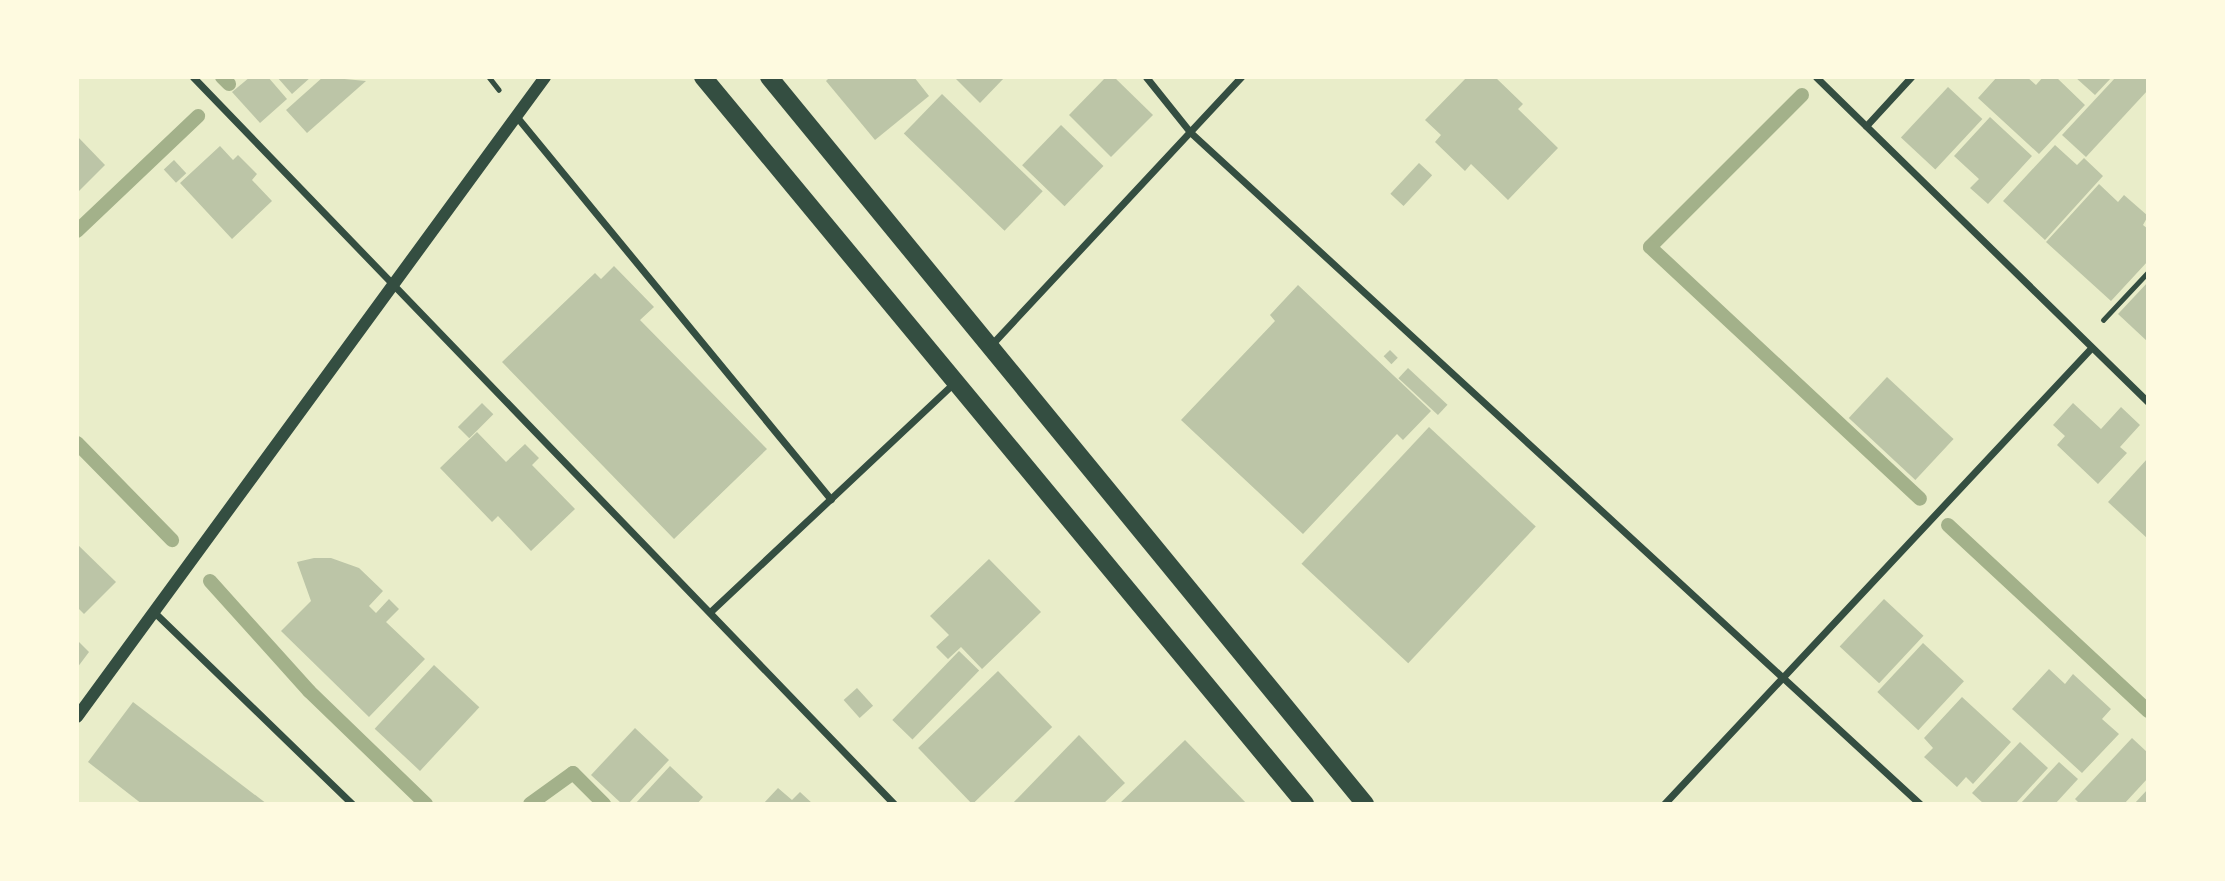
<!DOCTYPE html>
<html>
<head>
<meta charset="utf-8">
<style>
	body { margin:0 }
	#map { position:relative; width:2225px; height:881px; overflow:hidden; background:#e9edc9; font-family:"IBM Plex Serif",serif }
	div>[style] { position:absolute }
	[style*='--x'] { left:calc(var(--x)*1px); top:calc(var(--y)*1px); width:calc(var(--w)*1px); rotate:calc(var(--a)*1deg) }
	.stream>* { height:14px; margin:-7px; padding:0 7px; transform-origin:7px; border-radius:7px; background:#a3b18a }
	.building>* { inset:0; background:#bcc5a7; transform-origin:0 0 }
	.path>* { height:4.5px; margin:-2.25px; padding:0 2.25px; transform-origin:2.25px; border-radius:2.25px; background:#344e41 }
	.minor>* { height:7px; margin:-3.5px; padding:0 3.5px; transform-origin:3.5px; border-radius:3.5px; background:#344e41 }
	.tertiary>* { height:12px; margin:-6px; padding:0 6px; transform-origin:6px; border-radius:6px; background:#344e41 }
	.primary>* { height:18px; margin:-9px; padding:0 9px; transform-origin:9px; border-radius:9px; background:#344e41 }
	span { translate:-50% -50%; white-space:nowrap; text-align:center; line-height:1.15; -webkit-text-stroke:7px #fefae0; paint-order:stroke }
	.frame { position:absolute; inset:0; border:79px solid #fefae0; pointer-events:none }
</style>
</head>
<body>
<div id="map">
	<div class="stream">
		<div style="--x:222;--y:77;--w:10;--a:45"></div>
		<div style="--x:1802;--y:95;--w:215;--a:135"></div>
		<div style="--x:1650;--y:247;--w:369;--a:43"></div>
		<div style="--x:77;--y:231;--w:167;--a:-43.5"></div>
		<div style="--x:77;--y:443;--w:136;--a:45.6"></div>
		<div style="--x:1948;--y:525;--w:273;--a:42.9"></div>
		<div style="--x:210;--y:581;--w:148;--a:48"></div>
		<div style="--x:309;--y:691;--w:163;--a:44"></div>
		<div style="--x:530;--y:804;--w:53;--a:-35.8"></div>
		<div style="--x:573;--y:773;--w:44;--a:45"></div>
	</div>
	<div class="building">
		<div style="clip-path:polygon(250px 77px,268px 77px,287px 99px,260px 123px,232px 92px)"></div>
		<div style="clip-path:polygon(277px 77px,311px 77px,292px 94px)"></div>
		<div style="clip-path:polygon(323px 77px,366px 81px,307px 133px,286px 110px)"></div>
		<div style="clip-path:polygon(830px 77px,914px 77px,929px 96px,875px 140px,826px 81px)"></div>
		<div style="clip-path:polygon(954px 77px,1005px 77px,980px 103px)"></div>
		<div style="clip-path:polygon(1106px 77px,1114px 77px,1153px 115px,1111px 157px,1069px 115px)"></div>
		<div style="clip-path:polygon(1467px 77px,1495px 77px,1523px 104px,1518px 109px,1558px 148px,1508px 200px,1471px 164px,1465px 171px,1435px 142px,1441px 135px,1425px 120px)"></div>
		<div style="clip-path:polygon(1997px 77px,2027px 77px,2036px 85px,2043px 77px,2056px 77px,2085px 105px,2039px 154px,1978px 98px)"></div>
		<div style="clip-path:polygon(2075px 77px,2112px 77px,2095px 95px)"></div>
		<div style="clip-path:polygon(2116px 77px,2148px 77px,2148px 90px,2086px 157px,2062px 135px)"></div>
		<div style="left:1948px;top:87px;width:47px;height:69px;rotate:43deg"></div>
		<div style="left:942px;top:94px;width:140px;height:55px;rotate:44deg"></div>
		<div style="clip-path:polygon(1990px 117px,2032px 156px,1988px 204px,1970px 188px,1979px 179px,1954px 156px)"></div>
		<div style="left:1061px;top:125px;width:59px;height:56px;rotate:44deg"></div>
		<div style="clip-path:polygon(77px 136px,105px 165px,77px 193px)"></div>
		<div style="clip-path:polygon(2055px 145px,2077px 165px,2084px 158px,2103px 176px,2045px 240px,2003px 201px)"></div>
		<div style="clip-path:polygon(220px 146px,233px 160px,238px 155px,257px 174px,252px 180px,272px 201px,232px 239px,180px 183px)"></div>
		<div style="left:174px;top:160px;width:18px;height:14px;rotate:47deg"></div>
		<div style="left:1419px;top:163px;width:18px;height:42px;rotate:43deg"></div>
		<div style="clip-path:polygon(2099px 184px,2118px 202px,2124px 195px,2148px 216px,2143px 225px,2148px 229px,2148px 261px,2111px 301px,2046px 242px)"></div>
		<div style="clip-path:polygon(614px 266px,654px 307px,640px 320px,767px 449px,674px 539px,502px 362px,595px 273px,601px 279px)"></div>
		<div style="clip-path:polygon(2148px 282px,2148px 342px,2118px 314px)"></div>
		<div style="clip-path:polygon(1298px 285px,1431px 411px,1403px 440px,1397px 434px,1303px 534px,1181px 420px,1275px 321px,1270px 315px)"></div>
		<div style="left:1390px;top:350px;width:11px;height:9px;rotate:45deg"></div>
		<div style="left:1408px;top:368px;width:54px;height:14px;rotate:43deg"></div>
		<div style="left:1887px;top:377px;width:91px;height:56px;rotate:43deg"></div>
		<div style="left:482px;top:403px;width:16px;height:34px;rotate:45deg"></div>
		<div style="clip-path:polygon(2073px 403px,2101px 429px,2121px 407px,2140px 425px,2120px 447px,2127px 453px,2098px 484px,2057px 445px,2065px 436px,2053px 425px)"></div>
		<div style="left:1429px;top:427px;width:146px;height:187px;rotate:43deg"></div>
		<div style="clip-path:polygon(477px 432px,506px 462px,525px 444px,539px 458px,532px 465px,575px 509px,531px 551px,498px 516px,492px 522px,440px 468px)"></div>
		<div style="clip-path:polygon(2148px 458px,2148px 539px,2108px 502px)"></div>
		<div style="clip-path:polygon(77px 544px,116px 582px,84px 614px,77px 607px)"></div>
		<div style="clip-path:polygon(314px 558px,331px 558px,359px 568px,383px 591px,369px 606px,376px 613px,389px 599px,399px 609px,386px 622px,425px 659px,369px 717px,281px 631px,311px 601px,297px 562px)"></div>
		<div style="clip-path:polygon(989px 559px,1041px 612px,982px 669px,961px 647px,948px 659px,936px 647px,949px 635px,930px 616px)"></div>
		<div style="left:1884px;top:599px;width:54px;height:65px;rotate:43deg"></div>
		<div style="clip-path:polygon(77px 640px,89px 652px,77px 668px)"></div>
		<div style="left:1923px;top:643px;width:56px;height:67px;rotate:43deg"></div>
		<div style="left:959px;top:651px;width:28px;height:96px;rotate:44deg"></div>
		<div style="left:434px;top:665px;width:62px;height:87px;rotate:43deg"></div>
		<div style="clip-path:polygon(2049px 669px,2065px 684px,2073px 674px,2111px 709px,2102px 719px,2119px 734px,2082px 773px,2012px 709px)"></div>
		<div style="left:998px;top:671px;width:78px;height:111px;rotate:46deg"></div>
		<div style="left:857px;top:688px;width:24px;height:18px;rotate:48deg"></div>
		<div style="clip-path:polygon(1962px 697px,2011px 742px,1973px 784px,1966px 777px,1957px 787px,1924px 757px,1933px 748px,1924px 738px)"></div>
		<div style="clip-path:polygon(133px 702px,267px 804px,142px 804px,88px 762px)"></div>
		<div style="clip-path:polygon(635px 728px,669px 760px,628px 804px,622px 804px,591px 775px)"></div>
		<div style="clip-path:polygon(1079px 735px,1125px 783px,1103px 804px,1012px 804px)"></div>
		<div style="clip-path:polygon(2132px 738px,2148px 753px,2148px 778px,2124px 804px,2080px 804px,2075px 799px)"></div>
		<div style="clip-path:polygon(1185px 740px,1247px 804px,1119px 804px)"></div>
		<div style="clip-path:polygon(2020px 742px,2048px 768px,2015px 804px,1984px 804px,1972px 793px)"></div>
		<div style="clip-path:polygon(2059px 762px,2078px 779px,2055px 804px,2020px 804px)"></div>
		<div style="clip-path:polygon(670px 766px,703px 797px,697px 804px,635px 804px)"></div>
		<div style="clip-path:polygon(778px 788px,792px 800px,800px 792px,813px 804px,763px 804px)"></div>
		<div style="clip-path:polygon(2148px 789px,2148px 804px,2134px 804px)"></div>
	</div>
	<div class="path">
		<div style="--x:489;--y:77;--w:16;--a:52"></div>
		<div style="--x:2103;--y:320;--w:66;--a:-46.8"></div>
	</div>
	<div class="minor">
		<div style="--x:193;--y:77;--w:1010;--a:46.04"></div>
		<div style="--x:1146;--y:77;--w:70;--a:51.3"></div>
		<div style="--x:1190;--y:132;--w:992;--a:42.63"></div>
		<div style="--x:1816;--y:77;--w:465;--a:44.4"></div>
		<div style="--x:516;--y:116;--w:496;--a:50.6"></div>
		<div style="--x:1866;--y:126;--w:67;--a:-47.4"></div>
		<div style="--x:991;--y:345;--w:367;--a:-47"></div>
		<div style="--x:154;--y:612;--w:276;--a:44.1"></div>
		<div style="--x:710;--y:612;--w:337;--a:-43.2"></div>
		<div style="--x:1664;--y:804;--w:625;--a:-46.88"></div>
	</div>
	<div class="tertiary">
		<div style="--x:77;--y:717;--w:793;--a:-53.82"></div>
	</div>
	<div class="primary">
		<div style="--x:703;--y:77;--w:944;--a:50.37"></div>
		<div style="--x:769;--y:77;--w:940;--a:50.65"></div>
	</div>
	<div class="frame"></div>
</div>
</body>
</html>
